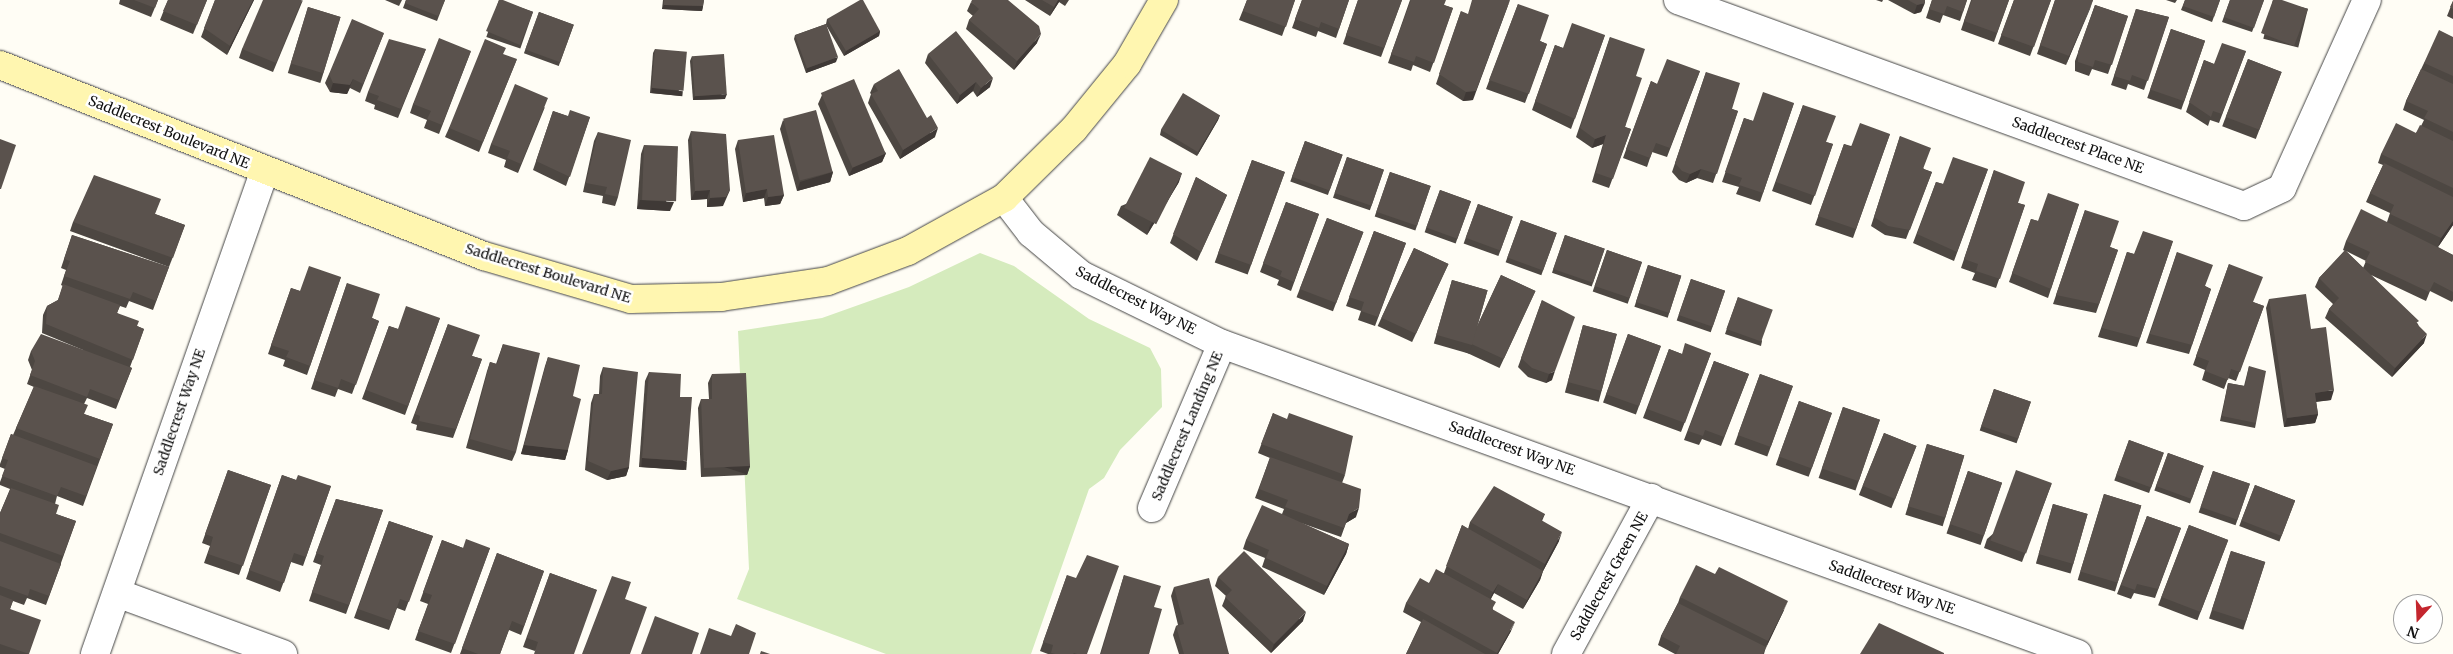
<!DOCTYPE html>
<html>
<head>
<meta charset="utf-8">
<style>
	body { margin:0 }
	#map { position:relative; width:2453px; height:654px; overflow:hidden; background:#fffdf5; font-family:Merriweather,serif }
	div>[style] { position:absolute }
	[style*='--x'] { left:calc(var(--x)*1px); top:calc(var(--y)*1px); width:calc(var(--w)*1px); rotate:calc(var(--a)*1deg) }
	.green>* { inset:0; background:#d5ebbd }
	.roads { filter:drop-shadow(0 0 1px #444) drop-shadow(0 0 1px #444) }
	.street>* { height:28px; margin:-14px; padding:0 14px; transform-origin:14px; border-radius:14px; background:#fff }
	.secondary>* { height:28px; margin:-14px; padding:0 14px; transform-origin:14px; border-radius:14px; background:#fff6b0 }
	.wall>* { inset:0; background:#4d4742; transform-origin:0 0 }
	.shaded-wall>* { inset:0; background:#3f3936; transform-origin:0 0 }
	.building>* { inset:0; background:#5a524d; transform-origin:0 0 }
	span { translate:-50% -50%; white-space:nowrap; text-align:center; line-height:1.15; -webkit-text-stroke:5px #fff; paint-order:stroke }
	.street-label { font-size:14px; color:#111 }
	.north { position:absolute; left:2393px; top:594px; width:50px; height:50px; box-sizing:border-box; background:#fff; border:1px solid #a0a0a0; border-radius:50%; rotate:200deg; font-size:14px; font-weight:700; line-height:20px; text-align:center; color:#111 }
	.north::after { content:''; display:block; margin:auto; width:18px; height:22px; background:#c4262e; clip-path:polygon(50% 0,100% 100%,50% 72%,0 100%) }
</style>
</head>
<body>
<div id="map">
	<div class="green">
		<div style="clip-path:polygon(980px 253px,1014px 266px,1089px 319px,1150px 348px,1161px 369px,1162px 407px,1120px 450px,1104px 478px,1089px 489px,1031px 654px,886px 654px,737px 599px,749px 569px,738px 331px,822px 318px,909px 287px)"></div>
	</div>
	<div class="roads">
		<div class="street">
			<div style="--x:1678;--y:0;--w:602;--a:20"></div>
			<div style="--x:2244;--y:206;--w:42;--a:-25.3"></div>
			<div style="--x:2282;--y:188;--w:206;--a:-65.7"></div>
			<div style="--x:1004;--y:198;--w:44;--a:52.4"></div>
			<div style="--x:1031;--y:233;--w:65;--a:40"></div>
			<div style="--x:1081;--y:275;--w:157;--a:26.1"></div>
			<div style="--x:1222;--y:344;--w:910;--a:19.91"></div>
			<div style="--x:1152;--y:508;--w:178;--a:-66.9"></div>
			<div style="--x:117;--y:593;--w:177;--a:20.2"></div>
			<div style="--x:95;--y:654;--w:513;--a:-70.65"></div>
			<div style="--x:1566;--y:654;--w:178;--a:-61.4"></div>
		</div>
		<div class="secondary">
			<div style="--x:0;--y:65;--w:520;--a:21.54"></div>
			<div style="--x:484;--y:256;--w:153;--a:16.3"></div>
			<div style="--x:631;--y:299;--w:90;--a:-1.3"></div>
			<div style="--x:721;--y:297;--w:108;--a:-8.5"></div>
			<div style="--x:828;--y:281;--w:85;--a:-20.6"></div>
			<div style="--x:908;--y:251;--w:110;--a:-28.9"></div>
			<div style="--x:1004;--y:198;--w:98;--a:-44.6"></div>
			<div style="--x:1074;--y:129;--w:84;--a:-50.8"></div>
			<div style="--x:1127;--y:64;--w:74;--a:-60"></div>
		</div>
	</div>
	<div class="wall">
		<div style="clip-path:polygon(120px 0,158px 0,151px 17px,119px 4px)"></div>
		<div style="clip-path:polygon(168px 0,207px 0,193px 34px,160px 20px)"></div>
		<div style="clip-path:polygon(215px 0,254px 0,227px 55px,201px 37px)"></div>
		<div style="clip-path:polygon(303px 0,273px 72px,239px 58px,242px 49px)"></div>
		<div style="clip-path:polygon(385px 0,402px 0,399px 6px)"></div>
		<div style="clip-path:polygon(406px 0,445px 0,437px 21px,403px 8px)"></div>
		<div style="left:499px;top:0;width:36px;height:39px;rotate:19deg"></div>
		<div style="clip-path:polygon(663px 0,704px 0,703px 6px,702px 11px,662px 9px)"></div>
		<div style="clip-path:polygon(1025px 0,1069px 0,1065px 6px,1059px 2px,1050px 16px)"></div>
		<div style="clip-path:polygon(1247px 0,1295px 0,1282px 36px,1239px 20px)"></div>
		<div style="clip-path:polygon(1302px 0,1349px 0,1336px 38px,1318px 31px,1316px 37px,1292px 28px)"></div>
		<div style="clip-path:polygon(1358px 0,1402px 0,1381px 57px,1343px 44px)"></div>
		<div style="clip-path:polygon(1410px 0,1444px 5px,1453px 8px,1430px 72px,1413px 65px,1411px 71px,1388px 63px)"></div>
		<div style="clip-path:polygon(1876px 0,1883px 0,1882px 2px)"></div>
		<div style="clip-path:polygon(1888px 0,1925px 0,1921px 12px,1914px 14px)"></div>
		<div style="clip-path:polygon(1932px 0,1967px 0,1960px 21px,1943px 15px,1940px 23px,1926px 18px)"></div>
		<div style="clip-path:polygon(1971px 0,2009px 0,1994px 42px,1961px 30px)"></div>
		<div style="clip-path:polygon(2014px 0,2051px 0,2030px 56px,1998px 44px)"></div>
		<div style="clip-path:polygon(2055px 0,2093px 0,2066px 65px,2037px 54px)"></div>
		<div style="clip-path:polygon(2166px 0,2177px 0,2175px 3px)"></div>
		<div style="clip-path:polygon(2185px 0,2220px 0,2212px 22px,2181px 10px)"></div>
		<div style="clip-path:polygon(2230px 0,2264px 0,2252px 32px,2222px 22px)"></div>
		<div style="left:2273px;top:0;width:36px;height:40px;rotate:14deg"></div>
		<div style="clip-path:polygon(2453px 1px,2453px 19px,2447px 16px)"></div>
		<div style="clip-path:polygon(971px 2px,1037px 43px,1014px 70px,966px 29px,969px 20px,973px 16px,967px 11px)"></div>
		<div style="clip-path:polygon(1518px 4px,1540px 41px,1547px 44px,1525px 103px,1486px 89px)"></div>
		<div style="clip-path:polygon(2095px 5px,2128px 16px,2108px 74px,2092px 69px,2089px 76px,2075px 71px,2075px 61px)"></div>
		<div style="left:308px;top:7px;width:34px;height:69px;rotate:17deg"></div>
		<div style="clip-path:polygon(2136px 9px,2169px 17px,2144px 90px,2128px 84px,2126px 90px,2111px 85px)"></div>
		<div style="clip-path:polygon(1461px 11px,1473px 100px,1463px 101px,1436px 84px)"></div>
		<div style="left:539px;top:12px;width:37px;height:44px;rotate:20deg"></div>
		<div style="clip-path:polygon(827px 19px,880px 31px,879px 36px,844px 56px,826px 25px,836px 62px,806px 73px,794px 39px,795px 35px,826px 24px)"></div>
		<div style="left:2171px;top:29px;width:36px;height:73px;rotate:19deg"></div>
		<div style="clip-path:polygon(384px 33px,360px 93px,350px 88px,347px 94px,330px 92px,325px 83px,329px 74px)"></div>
		<div style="clip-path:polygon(1605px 35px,1571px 129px,1532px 110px,1555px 45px,1563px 48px)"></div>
		<div style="clip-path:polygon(1610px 37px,1636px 76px,1625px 127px,1631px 129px,1609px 188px,1592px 182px,1603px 144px,1592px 148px,1576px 137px)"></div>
		<div style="clip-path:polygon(evenodd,2453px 37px,2453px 225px,2438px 247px,2453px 255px,2453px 300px,2452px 302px,2430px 291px,2426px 301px,2371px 275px,2418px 324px,2424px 343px,2392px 377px,2325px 318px,2329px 309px,2333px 304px,2315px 287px,2319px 278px,2345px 251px,2343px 250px,2346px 241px,2387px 222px,2390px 213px,2366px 202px,2370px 193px,2383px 165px,2378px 163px,2381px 154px,2416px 133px,2421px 126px,2424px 120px,2403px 110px,2406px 101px,2424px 63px,2453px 37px,2346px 251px,2366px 261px,2363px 268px,2346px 251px)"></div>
		<div style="clip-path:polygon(426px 49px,398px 118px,374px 109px,375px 105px,365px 101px,368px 92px)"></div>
		<div style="clip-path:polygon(655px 49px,682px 96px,650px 93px,653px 53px)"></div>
		<div style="clip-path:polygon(471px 51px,439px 134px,424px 128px,427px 120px,410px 113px,413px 104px)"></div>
		<div style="clip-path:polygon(2246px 51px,2219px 123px,2210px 120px,2208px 126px,2186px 112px,2204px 60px,2214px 64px)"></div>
		<div style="clip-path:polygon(928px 54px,990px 87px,977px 97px,973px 91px,957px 104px,925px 63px)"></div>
		<div style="clip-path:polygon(692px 56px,725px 99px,693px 100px,690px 61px)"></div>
		<div style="clip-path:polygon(517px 59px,479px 152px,445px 137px,449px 128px)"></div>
		<div style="left:2248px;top:59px;width:36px;height:72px;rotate:21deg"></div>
		<div style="clip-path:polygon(1700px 71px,1667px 157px,1652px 152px,1647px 167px,1623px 158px,1651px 81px,1657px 84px)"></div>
		<div style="clip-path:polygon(1706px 72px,1732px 109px,1738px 111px,1713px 183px,1697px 178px,1686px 183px,1679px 180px,1672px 172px)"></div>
		<div style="clip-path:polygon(874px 84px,935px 137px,900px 159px,868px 103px,871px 94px,870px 93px)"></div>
		<div style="clip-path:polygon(822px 95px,886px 153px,882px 162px,849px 176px,818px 104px)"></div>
		<div style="clip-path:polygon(1794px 103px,1760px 202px,1736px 194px,1739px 187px,1722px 182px,1744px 118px,1753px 121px)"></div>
		<div style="clip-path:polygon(1803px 105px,1826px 142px,1833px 144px,1811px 205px,1772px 191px)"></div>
		<div style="clip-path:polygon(545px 107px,518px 173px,504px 167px,506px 160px,488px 153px,491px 144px)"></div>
		<div style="clip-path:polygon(553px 111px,567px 116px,590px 117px,566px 186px,533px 170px)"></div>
		<div style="clip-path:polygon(1220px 115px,1218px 120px,1197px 156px,1160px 135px,1161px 130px)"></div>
		<div style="clip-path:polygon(783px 120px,833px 172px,830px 182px,797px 191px,780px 129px)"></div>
		<div style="clip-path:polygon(691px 131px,723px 206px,707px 207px,707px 199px,691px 200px,688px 140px)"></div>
		<div style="clip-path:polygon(598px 132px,618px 197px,615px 206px,602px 203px,603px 196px,583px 192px,594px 141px)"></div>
		<div style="clip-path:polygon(1890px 134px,1853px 238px,1815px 225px,1844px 144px,1851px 146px)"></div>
		<div style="clip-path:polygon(1900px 136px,1924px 169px,1932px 172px,1906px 239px,1885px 235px,1871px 226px)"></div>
		<div style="clip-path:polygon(738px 140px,784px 195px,780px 204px,765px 206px,764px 198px,743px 202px,735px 149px)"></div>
		<div style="left:1305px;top:141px;width:40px;height:43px;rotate:20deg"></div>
		<div style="clip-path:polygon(644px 145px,670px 211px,637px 209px,641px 154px)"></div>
		<div style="left:1347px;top:157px;width:39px;height:43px;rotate:19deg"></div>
		<div style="left:1252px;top:160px;width:35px;height:109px;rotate:20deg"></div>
		<div style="clip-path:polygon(1988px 169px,1954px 261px,1913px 243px,1936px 182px,1943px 184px)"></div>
		<div style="clip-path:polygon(1994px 170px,2018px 203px,2025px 205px,1996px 288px,1972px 280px,1975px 273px,1961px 268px)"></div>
		<div style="left:1390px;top:172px;width:43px;height:47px;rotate:19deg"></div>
		<div style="clip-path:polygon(1196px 177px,1227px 195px,1223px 204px,1197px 261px,1170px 243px)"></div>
		<div style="clip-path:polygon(1179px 182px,1147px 235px,1117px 215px,1121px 206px)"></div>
		<div style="left:1440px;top:190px;width:33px;height:45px;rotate:20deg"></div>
		<div style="clip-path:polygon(1286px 202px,1319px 214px,1291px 291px,1277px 285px,1279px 280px,1260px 272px)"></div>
		<div style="left:1478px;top:204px;width:37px;height:42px;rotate:20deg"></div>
		<div style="clip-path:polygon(2079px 204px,2048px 298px,2009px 282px,2031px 219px,2038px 221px)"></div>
		<div style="clip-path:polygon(2085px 210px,2110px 247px,2118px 250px,2096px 313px,2053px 304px)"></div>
		<div style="clip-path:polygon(155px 214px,185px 225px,169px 267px,70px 231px,73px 222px)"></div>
		<div style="left:1327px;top:218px;width:39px;height:85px;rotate:21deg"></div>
		<div style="left:1521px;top:220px;width:38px;height:45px;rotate:20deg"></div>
		<div style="clip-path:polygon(1374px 231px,1406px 243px,1375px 326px,1358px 320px,1361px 311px,1346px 306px)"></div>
		<div style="clip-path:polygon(72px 235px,169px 267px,153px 310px,129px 301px,126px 308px,120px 306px,117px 313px,137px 326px,144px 329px,130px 367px,132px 368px,116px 409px,87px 398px,84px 404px,84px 414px,113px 424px,83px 506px,57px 496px,55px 504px,56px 514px,76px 521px,61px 563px,61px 564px,46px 605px,27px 598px,24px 605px,13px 601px,10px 609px,29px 654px,0 654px,0 513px,10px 489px,0 485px,0 482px,5px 469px,0 467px,0 464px,11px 434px,13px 435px,34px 387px,27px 384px,32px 370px,28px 360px,31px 351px,83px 350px,42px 333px,43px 315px,47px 306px,58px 300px,63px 286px,61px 285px,66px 270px,61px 268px)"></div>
		<div style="left:1565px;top:235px;width:42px;height:40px;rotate:19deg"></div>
		<div style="clip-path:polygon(2173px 241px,2137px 347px,2098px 337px,2127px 252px,2134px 254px)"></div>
		<div style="left:1414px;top:248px;width:38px;height:86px;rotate:25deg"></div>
		<div style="left:1607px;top:250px;width:37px;height:44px;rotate:19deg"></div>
		<div style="clip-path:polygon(2177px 252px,2205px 286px,2211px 289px,2189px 354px,2146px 343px)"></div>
		<div style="clip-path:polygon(2229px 264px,2253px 302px,2264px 306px,2236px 381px,2228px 378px,2224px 389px,2202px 380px,2205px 370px,2193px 365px)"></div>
		<div style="left:1648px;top:265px;width:35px;height:44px;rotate:18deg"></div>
		<div style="left:1501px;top:275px;width:38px;height:85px;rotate:25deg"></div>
		<div style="clip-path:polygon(341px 277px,307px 375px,283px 366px,285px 360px,268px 354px,291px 288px,300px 291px)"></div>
		<div style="left:1691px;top:279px;width:36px;height:44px;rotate:19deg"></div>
		<div style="left:1452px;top:280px;width:37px;height:66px;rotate:16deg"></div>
		<div style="clip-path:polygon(347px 283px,372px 318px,379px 321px,352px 394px,338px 389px,335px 397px,311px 389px)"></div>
		<div style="clip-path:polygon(1738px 297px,1762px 341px,1761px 346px,1725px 334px)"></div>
		<div style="clip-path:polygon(2269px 299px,2311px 329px,2331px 400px,2316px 402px,2318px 414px,2315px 423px,2284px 427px,2266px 308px)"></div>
		<div style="clip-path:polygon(1542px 300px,1552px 380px,1546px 383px,1528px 377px,1518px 367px)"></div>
		<div style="clip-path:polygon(440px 318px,405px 415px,362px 399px,389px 326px,398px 329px)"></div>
		<div style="clip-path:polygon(448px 324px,472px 356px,482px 359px,453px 438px,416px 430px,417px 425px,411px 423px)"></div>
		<div style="left:1583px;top:325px;width:35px;height:70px;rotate:15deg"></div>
		<div style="left:1628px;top:334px;width:35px;height:73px;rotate:20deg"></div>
		<div style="clip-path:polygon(503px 344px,516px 452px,512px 461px,466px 448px,487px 371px,490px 362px,496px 364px)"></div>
		<div style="clip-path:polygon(1669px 349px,1682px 354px,1711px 353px,1681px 432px,1643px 418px)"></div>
		<div style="clip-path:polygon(548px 357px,568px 450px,565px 460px,521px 454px,545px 366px)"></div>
		<div style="clip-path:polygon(1714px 361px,1749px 374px,1721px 446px,1702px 439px,1699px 445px,1684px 440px)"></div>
		<div style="clip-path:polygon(2249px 366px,2256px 423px,2255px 428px,2220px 421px,2227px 388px,2228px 383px,2244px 386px)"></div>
		<div style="clip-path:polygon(603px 367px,629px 467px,626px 476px,607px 480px,585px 470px,591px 403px,594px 394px,599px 394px,600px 376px)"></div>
		<div style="clip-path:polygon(649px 372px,680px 397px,684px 470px,639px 467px,645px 381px)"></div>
		<div style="clip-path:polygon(712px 374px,750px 466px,747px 475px,701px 477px,698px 408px,701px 399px,709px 399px,708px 383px)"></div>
		<div style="left:1760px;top:374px;width:35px;height:75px;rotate:20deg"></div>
		<div style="left:1994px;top:389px;width:39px;height:44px;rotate:19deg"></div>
		<div style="left:1799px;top:401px;width:35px;height:68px;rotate:20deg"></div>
		<div style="left:1843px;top:407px;width:39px;height:75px;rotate:19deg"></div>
		<div style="clip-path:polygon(1273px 413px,1345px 475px,1342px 483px,1356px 517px,1346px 523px,1341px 537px,1301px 523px,1349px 544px,1346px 554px,1324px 595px,1262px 567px,1265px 558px,1243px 549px,1246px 540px,1282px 514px,1284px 509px,1255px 498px,1270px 458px,1258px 453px)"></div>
		<div style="left:1884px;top:433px;width:35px;height:67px;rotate:22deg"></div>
		<div style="left:2129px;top:440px;width:37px;height:43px;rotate:20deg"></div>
		<div style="left:1927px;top:444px;width:39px;height:74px;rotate:17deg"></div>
		<div style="left:2168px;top:453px;width:38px;height:40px;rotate:20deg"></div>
		<div style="clip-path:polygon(228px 470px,271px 485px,239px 575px,204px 563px,210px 546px,202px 543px)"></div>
		<div style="left:1968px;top:471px;width:36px;height:66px;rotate:19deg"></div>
		<div style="left:2213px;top:471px;width:39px;height:44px;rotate:19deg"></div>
		<div style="clip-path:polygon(282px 475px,296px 480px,331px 486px,303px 566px,291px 562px,280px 592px,246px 579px)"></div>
		<div style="clip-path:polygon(2052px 483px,2022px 562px,1984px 548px,1987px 539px)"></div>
		<div style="left:2255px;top:485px;width:43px;height:44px;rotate:21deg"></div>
		<div style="left:2104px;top:494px;width:39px;height:90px;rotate:17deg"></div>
		<div style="clip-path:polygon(336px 499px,383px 510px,346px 614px,309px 601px,321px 565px,313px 562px)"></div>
		<div style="left:2053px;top:504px;width:36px;height:62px;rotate:16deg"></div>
		<div style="clip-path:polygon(1545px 514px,1542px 521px,1559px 541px,1543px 571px,1540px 580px,1523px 609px,1494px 593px,1491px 599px,1493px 610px,1511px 631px,1498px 654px,1406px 654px,1421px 622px,1403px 612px,1406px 603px,1429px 583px,1444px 573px,1462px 525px,1468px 529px,1470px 522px)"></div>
		<div style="clip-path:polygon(2147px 516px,2181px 528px,2155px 598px,2134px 593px,2131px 599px,2117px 594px)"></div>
		<div style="clip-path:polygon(389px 521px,433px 536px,405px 611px,397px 608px,389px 630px,354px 618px)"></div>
		<div style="left:2189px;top:525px;width:42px;height:86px;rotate:21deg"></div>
		<div style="clip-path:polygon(442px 540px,463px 548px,490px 548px,451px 653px,415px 640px,428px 604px,420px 601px)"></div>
		<div style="left:2231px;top:551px;width:36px;height:71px;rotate:18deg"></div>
		<div style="clip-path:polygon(497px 553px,544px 571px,521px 635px,509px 630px,500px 654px,460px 654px)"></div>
		<div style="clip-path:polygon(550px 573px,597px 590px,535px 651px,523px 647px)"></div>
		<div style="clip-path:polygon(1067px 575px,1087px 654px,1048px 654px,1040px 651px)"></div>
		<div style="clip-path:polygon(1124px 575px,1154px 607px,1149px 654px,1100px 654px)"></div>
		<div style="clip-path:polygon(1218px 577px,1303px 621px,1271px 653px,1222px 606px,1226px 596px,1215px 586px)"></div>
		<div style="clip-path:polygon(1174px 587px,1229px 654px,1179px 654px,1173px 635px,1176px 626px,1178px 625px,1171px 596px)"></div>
		<div style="clip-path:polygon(1680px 597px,1784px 610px,1766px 647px,1764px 654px,1675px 654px,1658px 645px,1661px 636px,1678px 603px)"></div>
	</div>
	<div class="shaded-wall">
		<div style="clip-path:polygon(253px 0,254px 0,227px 55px,230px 46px)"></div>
		<div style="clip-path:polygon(1058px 0,1060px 0,1059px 2px,1050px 16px,1054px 7px)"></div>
		<div style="clip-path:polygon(1510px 0,1473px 100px,1463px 101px,1466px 92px)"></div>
		<div style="clip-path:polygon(2093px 0,2090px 9px,2066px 65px,2069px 56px)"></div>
		<div style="clip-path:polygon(1925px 3px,1921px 12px,1914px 14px,1917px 5px)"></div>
		<div style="clip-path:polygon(664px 5px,703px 6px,702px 11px,662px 9px)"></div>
		<div style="clip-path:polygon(880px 31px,879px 36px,844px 56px,846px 51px)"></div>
		<div style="clip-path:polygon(1041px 34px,1037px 43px,1014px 70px,1017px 61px)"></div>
		<div style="clip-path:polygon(838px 57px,836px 62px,806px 73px,807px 68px)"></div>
		<div style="clip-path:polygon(993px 78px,990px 87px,977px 97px,981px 88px)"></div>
		<div style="clip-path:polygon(353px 79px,347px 94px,330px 92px,333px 83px)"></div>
		<div style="clip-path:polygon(976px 82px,973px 91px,957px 104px,960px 95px)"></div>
		<div style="left:652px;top:88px;width:31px;height:5px;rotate:6deg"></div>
		<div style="clip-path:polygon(727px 94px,725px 99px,693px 100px,695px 96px)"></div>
		<div style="clip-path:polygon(1220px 115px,1218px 120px,1197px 156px,1199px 151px)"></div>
		<div style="clip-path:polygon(938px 128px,935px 137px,900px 159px,903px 150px)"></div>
		<div style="clip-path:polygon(1606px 135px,1603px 144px,1592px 148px,1595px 139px)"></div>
		<div style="clip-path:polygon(886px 153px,882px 162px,849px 176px,853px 167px)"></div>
		<div style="clip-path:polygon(1701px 169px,1697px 178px,1686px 183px,1690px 174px)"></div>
		<div style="clip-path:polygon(833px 172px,830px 182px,797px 191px,800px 182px)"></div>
		<div style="clip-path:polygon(1182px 173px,1179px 182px,1147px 235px,1150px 226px)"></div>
		<div style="clip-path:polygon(767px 189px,764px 198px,743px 202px,746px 193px)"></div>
		<div style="clip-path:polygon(710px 190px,707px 199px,691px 200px,695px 191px)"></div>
		<div style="clip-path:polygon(730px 190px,723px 206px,707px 207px,710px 198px)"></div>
		<div style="clip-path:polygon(784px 195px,780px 204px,765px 206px,768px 197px)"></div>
		<div style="clip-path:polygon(640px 200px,674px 202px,670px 211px,637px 209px)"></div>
		<div style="clip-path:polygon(2453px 221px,2453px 225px,2438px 247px,2441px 238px)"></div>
		<div style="clip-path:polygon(2427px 334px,2424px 343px,2392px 377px,2395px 368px)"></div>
		<div style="clip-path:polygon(1555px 371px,1552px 380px,1546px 383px,1549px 374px)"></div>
		<div style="clip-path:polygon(2334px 390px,2331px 400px,2312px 402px,2315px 393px)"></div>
		<div style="clip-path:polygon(2318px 414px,2315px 423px,2284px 427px,2287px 418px)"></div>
		<div style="clip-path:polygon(524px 445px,568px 450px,565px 460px,521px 454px)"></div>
		<div style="left:642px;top:458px;width:45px;height:9px;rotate:4deg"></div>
		<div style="left:750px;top:466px;width:9px;height:46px;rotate:108deg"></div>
		<div style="clip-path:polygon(629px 467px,626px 476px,607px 480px,611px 471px)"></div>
		<div style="clip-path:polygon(1359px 508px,1356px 517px,1346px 523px,1349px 514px)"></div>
		<div style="clip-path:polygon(1562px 532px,1559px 541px,1542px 573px,1545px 564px)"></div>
		<div style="clip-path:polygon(1349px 544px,1346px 554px,1324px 595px,1327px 586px)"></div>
		<div style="clip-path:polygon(1543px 571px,1540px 580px,1523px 609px,1527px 600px)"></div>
		<div style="clip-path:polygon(1498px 584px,1494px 593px,1489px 601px,1493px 592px)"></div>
		<div style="clip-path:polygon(1788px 601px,1784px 610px,1765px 650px,1768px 641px)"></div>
		<div style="clip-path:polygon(1306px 612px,1303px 621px,1271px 653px,1274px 644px)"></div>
		<div style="clip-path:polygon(1515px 622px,1511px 631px,1498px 654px,1497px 654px)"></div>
	</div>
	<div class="building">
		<div style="clip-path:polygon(134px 0,158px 0,155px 8px)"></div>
		<div style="clip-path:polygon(168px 0,207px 0,197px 25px,163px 11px)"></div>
		<div style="clip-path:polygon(215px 0,253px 0,230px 46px,204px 28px)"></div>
		<div style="clip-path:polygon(263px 0,302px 0,276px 63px,242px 49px)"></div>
		<div style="clip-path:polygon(406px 0,445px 0,438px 16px,405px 3px)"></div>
		<div style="clip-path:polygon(499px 0,503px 0,533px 12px,520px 45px,486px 31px)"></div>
		<div style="clip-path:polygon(664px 0,704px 0,703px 6px,664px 5px)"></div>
		<div style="clip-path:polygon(860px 0,863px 0,880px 31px,846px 51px,827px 19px)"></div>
		<div style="clip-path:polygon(972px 0,1008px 0,1039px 26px,1041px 34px,1017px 61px,969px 20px,979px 9px,971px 2px)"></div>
		<div style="clip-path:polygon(1042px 0,1058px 0,1054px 7px)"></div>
		<div style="clip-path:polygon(1247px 0,1295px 0,1286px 27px,1243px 11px)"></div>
		<div style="clip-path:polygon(1302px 0,1349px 0,1339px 29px,1321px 22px,1319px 28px,1295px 19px)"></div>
		<div style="clip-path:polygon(1358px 0,1402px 0,1384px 48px,1346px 35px)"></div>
		<div style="clip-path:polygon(1411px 0,1446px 0,1444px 5px,1453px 8px,1434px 63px,1416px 56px,1414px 62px,1391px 54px)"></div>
		<div style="clip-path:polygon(1472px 0,1510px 0,1476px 91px,1466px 92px,1439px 74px,1461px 11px,1468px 14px)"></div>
		<div style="clip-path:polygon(1908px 0,1925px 0,1925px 3px,1917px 5px)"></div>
		<div style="clip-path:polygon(1932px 0,1967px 0,1963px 12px,1947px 6px,1944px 14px,1929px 9px)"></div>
		<div style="clip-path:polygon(1972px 0,2009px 0,1997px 33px,1964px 21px)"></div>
		<div style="clip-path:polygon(2014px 0,2051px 0,2034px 47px,2001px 35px)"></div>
		<div style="clip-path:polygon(2055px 0,2093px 0,2069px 56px,2040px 45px)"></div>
		<div style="clip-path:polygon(2185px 0,2220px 0,2214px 17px,2183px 6px)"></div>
		<div style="clip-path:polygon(2230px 0,2264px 0,2254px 28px,2224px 17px)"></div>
		<div style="clip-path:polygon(2273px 0,2282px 0,2308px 9px,2294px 46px,2261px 33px)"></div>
		<div style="clip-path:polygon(2453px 1px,2453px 9px,2450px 7px)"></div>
		<div style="clip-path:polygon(1518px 4px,1549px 15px,1540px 41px,1547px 44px,1529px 94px,1489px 80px)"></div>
		<div style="clip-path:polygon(2095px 5px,2128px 16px,2112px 65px,2095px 60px,2093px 67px,2078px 62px,2078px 52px)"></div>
		<div style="left:308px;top:7px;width:34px;height:59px;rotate:17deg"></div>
		<div style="clip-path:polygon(2136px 9px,2169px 17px,2148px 81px,2132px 75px,2130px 81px,2114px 76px)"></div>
		<div style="left:539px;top:12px;width:37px;height:40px;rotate:20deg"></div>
		<div style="clip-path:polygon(352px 19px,384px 33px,363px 84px,353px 79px,350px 85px,333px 83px,329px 74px)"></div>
		<div style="clip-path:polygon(1572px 23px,1605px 35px,1575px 119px,1535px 101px,1555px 45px,1563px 48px)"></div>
		<div style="left:826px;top:24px;width:35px;height:33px;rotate:70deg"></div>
		<div style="left:2171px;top:29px;width:36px;height:64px;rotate:19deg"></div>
		<div style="clip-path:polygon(2439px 30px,2453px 37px,2453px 76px,2424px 63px)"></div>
		<div style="clip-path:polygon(956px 31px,993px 78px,981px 88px,976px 82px,960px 95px,928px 54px)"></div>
		<div style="clip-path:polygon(1610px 37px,1645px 49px,1636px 76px,1642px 78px,1625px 127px,1631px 129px,1613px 179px,1596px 173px,1606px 135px,1595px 139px,1580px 128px)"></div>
		<div style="clip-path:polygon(439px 38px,471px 51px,442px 125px,427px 119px,431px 111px,413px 104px)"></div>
		<div style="clip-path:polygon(389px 39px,426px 49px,401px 109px,377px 100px,379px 96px,368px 92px)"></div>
		<div style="clip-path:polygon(485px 39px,506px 48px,503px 54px,517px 59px,483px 142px,449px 128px)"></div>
		<div style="clip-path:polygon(2222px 43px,2246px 51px,2222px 114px,2213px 111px,2211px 117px,2189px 102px,2204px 60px,2214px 64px)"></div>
		<div style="left:655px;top:49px;width:32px;height:39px;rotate:5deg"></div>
		<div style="left:724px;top:54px;width:40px;height:32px;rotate:86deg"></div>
		<div style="clip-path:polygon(1667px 59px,1700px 71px,1670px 148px,1656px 143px,1650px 158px,1626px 149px,1651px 81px,1657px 84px)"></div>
		<div style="left:2248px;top:59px;width:36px;height:62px;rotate:21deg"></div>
		<div style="clip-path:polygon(899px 69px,927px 118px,931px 115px,938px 128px,903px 150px,871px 94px,878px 91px,874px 84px)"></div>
		<div style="clip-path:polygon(2421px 69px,2453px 84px,2453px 132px,2424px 118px,2428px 111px,2406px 101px)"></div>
		<div style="clip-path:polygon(1706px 72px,1740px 83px,1732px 109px,1738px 111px,1717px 174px,1701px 169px,1690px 174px,1682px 171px,1675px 163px)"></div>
		<div style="left:854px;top:79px;width:81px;height:36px;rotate:67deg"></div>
		<div style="clip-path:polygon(515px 84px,548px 98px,521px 164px,507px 158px,510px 151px,491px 144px)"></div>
		<div style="clip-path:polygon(1763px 92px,1794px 103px,1763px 193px,1739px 185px,1742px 178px,1725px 172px,1744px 118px,1753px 121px)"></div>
		<div style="left:1183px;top:93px;width:43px;height:43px;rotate:31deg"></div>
		<div style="clip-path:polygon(1803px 105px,1836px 116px,1826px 142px,1833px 144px,1815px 196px,1776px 182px)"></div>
		<div style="clip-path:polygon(570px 110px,590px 117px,570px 177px,536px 161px,553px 111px,568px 116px)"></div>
		<div style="left:816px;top:110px;width:64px;height:34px;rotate:75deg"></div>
		<div style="clip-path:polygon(1860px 123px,1890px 134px,1856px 229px,1818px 216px,1844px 144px,1851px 147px)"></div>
		<div style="clip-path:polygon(2396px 123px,2416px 133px,2420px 125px,2453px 141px,2453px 188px,2381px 154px)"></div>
		<div style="clip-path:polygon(691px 131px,726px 134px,730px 190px,726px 197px,710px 198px,710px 190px,695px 191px)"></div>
		<div style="clip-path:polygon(598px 132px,631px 140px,618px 197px,605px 194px,607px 187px,586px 183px)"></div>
		<div style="clip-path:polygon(774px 135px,784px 195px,768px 197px,767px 189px,746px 193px,738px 140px)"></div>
		<div style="clip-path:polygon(1900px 136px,1931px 148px,1923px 169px,1932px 172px,1910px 230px,1888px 226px,1874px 217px)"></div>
		<div style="clip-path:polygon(0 139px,16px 145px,1px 189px,0 189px)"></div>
		<div style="left:1305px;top:141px;width:40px;height:38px;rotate:20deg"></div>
		<div style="left:644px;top:145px;width:34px;height:55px;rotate:2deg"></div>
		<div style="left:1150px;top:157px;width:36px;height:57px;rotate:27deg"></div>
		<div style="left:1347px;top:157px;width:39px;height:38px;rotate:19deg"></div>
		<div style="clip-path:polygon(1953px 157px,1988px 169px,1957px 252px,1917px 234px,1936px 182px,1943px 184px)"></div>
		<div style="left:1252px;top:160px;width:35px;height:99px;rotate:20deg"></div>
		<div style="clip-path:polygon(2384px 163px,2453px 197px,2453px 221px,2441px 238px,2390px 214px,2394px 205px,2370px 193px)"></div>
		<div style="clip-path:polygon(1994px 170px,2025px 182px,2018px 203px,2025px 205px,2000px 279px,1976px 271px,1978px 264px,1964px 259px)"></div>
		<div style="left:1390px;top:172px;width:43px;height:42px;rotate:19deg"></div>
		<div style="clip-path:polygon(94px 175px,161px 199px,155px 214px,185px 225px,173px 258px,73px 222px)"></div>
		<div style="clip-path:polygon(1196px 177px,1227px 195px,1201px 252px,1173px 234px)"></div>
		<div style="left:1440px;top:190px;width:33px;height:40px;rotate:20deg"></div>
		<div style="clip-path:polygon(2048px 193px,2079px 204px,2051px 289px,2012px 273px,2031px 219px,2038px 221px)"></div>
		<div style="clip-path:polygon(1286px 202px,1319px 214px,1294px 282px,1280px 276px,1282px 271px,1263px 263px)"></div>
		<div style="left:1478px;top:204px;width:37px;height:36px;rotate:20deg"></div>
		<div style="clip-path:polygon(2361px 209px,2453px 255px,2453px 292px,2434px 282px,2429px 292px,2365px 262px,2370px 252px,2346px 241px)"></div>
		<div style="clip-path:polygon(2085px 210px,2119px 221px,2110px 247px,2118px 250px,2099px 304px,2056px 295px)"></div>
		<div style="left:1327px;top:218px;width:39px;height:76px;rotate:21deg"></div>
		<div style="left:1521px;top:220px;width:38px;height:40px;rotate:20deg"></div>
		<div style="clip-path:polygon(1374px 231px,1406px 243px,1378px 317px,1361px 311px,1364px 302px,1349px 297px)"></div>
		<div style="clip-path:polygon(2143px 231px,2173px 241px,2140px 338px,2102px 328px,2127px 252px,2134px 254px)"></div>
		<div style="clip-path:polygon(72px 235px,169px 267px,156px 301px,133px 292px,130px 299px,64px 276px,70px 261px,64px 259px)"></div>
		<div style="left:1565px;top:235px;width:42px;height:36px;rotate:19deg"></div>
		<div style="left:1414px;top:248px;width:38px;height:77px;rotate:25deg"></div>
		<div style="left:1607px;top:250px;width:37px;height:38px;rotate:19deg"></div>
		<div style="clip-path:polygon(2345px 250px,2419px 321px,2416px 323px,2427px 334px,2395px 368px,2329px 309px,2339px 298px,2319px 278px)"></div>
		<div style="clip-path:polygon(2177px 252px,2213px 265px,2205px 286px,2211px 289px,2192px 345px,2150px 334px)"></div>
		<div style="clip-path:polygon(2229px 264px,2263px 277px,2253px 302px,2264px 306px,2240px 372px,2231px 369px,2228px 380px,2205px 371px,2209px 361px,2196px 356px)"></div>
		<div style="left:1648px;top:265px;width:35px;height:39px;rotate:18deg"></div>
		<div style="clip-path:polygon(309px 266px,341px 277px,310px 366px,286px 357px,289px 351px,271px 345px,291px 288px,300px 291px)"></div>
		<div style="left:1501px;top:275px;width:38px;height:75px;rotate:25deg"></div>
		<div style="left:1691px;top:279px;width:36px;height:38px;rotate:19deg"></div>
		<div style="left:1452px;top:280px;width:37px;height:57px;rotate:16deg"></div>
		<div style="clip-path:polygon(347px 283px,380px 294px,372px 318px,379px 321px,356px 385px,341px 379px,338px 388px,314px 380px)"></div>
		<div style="clip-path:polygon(63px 284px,120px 305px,117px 313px,139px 321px,137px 326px,144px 329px,133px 360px,46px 324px,47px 306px,58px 300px)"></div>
		<div style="clip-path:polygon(2306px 294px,2311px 329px,2326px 327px,2334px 390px,2315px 393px,2318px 414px,2287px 418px,2269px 299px)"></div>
		<div style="left:1738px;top:297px;width:37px;height:34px;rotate:20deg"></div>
		<div style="clip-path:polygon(1542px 300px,1575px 317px,1555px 371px,1549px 374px,1532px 368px,1521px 358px)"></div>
		<div style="clip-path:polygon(406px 306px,440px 318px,408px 406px,366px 390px,389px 326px,398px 329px)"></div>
		<div style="clip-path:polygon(448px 324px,480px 335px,472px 356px,482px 359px,456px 429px,419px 421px,420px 416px,415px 414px)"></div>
		<div style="left:1583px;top:325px;width:35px;height:59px;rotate:15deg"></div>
		<div style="clip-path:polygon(41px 334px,132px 368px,119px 400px,90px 389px,87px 397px,30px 375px,35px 361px,31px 351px)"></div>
		<div style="left:1628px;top:334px;width:35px;height:64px;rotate:20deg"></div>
		<div style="clip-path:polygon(1685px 343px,1711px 353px,1685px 423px,1647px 409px,1669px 349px,1682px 354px)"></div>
		<div style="clip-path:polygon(503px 344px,540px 353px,516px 452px,470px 439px,490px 362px,497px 364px)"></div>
		<div style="clip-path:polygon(548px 357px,580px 365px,573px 396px,581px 399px,568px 450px,524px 445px)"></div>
		<div style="clip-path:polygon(1714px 361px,1749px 374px,1724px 437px,1705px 430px,1703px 436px,1688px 431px)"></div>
		<div style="clip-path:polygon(2249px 366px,2266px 371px,2256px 423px,2222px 416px,2228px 383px,2245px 386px)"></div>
		<div style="clip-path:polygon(603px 367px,638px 372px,629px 467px,611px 471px,588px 461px,594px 394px,602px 394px)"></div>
		<div style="clip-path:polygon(649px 372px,681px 374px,680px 397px,692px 397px,687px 461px,642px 458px)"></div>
		<div style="clip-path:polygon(746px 373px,750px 466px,704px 468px,701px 399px,712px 399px,712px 374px)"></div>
		<div style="left:1760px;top:374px;width:35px;height:65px;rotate:20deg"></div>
		<div style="clip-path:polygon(34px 386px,88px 405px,84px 414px,113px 424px,100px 459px,16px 428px)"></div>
		<div style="left:1994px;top:389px;width:39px;height:39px;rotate:19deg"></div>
		<div style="left:1799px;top:401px;width:35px;height:59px;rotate:20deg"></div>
		<div style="left:1843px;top:407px;width:39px;height:65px;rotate:19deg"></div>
		<div style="clip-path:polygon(1273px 413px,1287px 419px,1289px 413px,1353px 436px,1345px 475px,1261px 444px)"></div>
		<div style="left:1884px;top:433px;width:35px;height:57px;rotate:22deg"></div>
		<div style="clip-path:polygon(11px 434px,97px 466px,86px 496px,61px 487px,57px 496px,2px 476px,8px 460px,2px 458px)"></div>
		<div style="left:2129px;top:440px;width:37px;height:37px;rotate:20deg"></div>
		<div style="left:1927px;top:444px;width:39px;height:65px;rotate:17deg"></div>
		<div style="left:2168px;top:453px;width:38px;height:35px;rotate:20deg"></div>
		<div style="clip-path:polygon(1270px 457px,1361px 489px,1359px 508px,1349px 514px,1344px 528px,1285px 507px,1288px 500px,1259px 489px)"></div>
		<div style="clip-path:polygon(228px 470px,271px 485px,243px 566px,208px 554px,213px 537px,205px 534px)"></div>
		<div style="left:2016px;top:470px;width:38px;height:75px;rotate:20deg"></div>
		<div style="left:1968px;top:471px;width:36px;height:56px;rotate:19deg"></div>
		<div style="left:2213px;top:471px;width:39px;height:38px;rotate:19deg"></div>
		<div style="clip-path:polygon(282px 475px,296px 480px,298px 475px,331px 486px,306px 557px,294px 553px,284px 583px,249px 570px)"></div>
		<div style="left:2255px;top:485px;width:43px;height:38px;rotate:21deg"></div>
		<div style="clip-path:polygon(1494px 486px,1545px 514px,1541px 520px,1562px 532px,1545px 564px,1470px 522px)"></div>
		<div style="clip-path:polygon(11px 488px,59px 505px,56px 514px,76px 521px,63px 556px,0 533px,0 513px)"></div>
		<div style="left:2104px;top:494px;width:39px;height:81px;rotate:17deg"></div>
		<div style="clip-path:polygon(336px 499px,383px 510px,349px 605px,312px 592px,324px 556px,316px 553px)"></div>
		<div style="left:2053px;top:504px;width:36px;height:52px;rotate:16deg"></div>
		<div style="clip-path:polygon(1262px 505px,1349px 544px,1327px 586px,1266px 558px,1269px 550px,1246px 540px)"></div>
		<div style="clip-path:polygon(2147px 516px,2181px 528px,2158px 589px,2137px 584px,2135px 590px,2121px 585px)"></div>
		<div style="clip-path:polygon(389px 521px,433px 536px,409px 602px,400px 599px,392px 621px,358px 609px)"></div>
		<div style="clip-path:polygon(1462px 525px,1543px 571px,1527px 600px,1498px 584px,1493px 592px,1446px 566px)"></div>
		<div style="left:2189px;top:525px;width:42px;height:77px;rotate:21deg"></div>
		<div style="clip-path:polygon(466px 539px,490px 548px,455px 644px,418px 631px,432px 595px,423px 592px,442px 540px,463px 548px)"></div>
		<div style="clip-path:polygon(0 541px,61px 564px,49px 596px,30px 589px,28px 596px,0 586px)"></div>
		<div style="clip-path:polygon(1244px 551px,1306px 612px,1274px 644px,1225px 597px,1232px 590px,1218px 577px)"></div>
		<div style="left:2231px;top:551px;width:36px;height:62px;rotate:18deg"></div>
		<div style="clip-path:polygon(497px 553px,544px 571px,524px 626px,512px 621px,500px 654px,478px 654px,462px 648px)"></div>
		<div style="clip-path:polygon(1087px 555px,1119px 566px,1087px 654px,1077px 654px,1074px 653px,1073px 654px,1055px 654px,1051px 653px,1053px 645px,1043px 642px,1067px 575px,1076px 578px)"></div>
		<div style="clip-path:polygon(1696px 565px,1715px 574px,1719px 567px,1788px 601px,1768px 641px,1680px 597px)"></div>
		<div style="clip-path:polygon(1436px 569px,1496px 602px,1492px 609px,1515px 622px,1497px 653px,1406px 603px,1420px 578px,1429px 583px)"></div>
		<div style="clip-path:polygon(550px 573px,597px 590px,574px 654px,534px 654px,538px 642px,527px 638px)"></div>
		<div style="clip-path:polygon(1124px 575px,1161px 586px,1154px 607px,1162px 609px,1149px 654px,1101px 654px)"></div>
		<div style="clip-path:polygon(612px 576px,631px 582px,625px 599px,647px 607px,630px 654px,582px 654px)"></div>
		<div style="clip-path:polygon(1209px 578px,1229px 654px,1184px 654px,1176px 626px,1184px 624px,1174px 587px)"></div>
		<div style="clip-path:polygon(0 595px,13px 600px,10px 609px,41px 620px,29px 654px,0 644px)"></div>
		<div style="clip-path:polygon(1678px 603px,1766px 647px,1763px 654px,1676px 654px,1680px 646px,1661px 636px)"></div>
		<div style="clip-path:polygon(655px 616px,699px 633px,692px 654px,641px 654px)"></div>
		<div style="clip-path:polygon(1423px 619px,1485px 654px,1406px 654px)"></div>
		<div style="clip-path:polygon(1879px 623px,1944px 653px,1944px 654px,1860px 654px)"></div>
		<div style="clip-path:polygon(736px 624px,756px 633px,749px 654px,700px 654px,709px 628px,731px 636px)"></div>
		<div style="clip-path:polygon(761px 651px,770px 654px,760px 654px)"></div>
	</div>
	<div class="street-label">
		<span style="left:169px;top:132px;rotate:22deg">Saddlecrest Boulevard NE</span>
		<span style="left:2078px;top:145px;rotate:20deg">Saddlecrest Place NE</span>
		<span style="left:548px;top:273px;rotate:17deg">Saddlecrest Boulevard NE</span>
		<span style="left:1136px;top:300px;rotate:27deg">Saddlecrest Way NE</span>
		<span style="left:179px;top:412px;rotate:-71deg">Saddlecrest Way NE</span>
		<span style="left:1187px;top:426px;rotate:-67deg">Saddlecrest Landing NE</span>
		<span style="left:1512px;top:448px;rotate:20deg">Saddlecrest Way NE</span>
		<span style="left:1609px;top:576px;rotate:-61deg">Saddlecrest Green NE</span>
		<span style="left:1892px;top:587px;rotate:20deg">Saddlecrest Way NE</span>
	</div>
	<div class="north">N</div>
</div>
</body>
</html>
